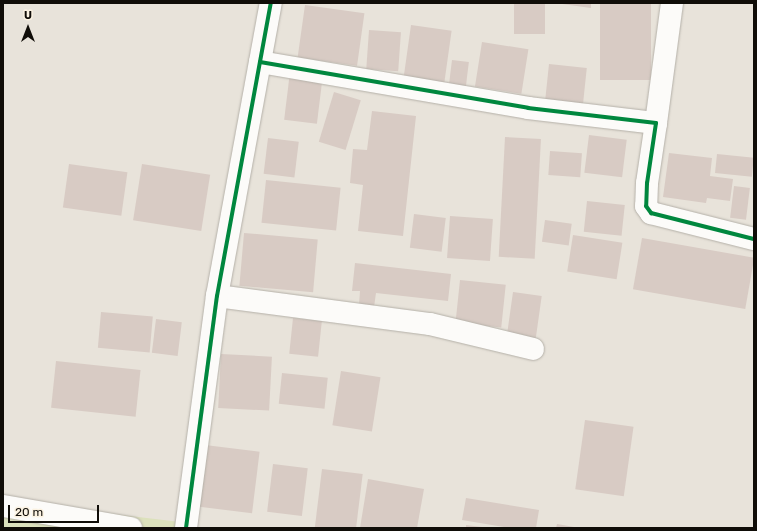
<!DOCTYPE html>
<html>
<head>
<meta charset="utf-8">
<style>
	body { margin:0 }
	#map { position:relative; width:757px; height:531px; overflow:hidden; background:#e8e3da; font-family:Rubik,sans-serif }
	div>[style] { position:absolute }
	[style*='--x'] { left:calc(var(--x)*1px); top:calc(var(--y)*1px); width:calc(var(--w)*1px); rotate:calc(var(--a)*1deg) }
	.green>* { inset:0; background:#dce1bc }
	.building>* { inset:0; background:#d8cbc4; transform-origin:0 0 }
	.roads { filter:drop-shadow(0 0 1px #b4b0a8) drop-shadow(0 0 1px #b4b0a8) }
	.street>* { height:22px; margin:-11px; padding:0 11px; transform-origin:11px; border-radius:11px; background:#fcfbf9 }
	.secondary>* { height:22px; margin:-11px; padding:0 11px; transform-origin:11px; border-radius:11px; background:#fcfbf9 }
	.cycleway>* { height:4px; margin:-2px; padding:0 2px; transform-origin:2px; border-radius:2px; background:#00873e }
	span { translate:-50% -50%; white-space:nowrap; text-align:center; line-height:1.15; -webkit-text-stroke:3.5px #fbf2e2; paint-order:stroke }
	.frame { position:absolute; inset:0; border:4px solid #100d08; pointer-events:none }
	.north { position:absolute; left:8px; top:8px; width:40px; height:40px; -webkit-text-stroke:3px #fbf2e2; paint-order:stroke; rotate:0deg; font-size:11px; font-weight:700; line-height:16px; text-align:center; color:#100d08 }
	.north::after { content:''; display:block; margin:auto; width:14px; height:18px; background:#100d08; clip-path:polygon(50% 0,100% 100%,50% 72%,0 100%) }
	.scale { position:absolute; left:8px; top:505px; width:91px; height:18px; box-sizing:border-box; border:2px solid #100d08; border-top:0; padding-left:5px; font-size:12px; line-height:14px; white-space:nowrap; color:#100d08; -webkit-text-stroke:3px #fbf2e2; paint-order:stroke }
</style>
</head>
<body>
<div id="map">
	<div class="green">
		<div style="clip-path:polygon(3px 501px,189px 523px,188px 528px,3px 528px)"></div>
	</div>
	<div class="building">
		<div style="left:514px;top:3px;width:31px;height:31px"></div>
		<div style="clip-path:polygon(555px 3px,591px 3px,591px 8px)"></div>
		<div style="left:600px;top:3px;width:51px;height:77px"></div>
		<div style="left:305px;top:5px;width:60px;height:53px;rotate:8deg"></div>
		<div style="left:411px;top:25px;width:41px;height:55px;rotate:8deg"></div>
		<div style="left:369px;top:30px;width:32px;height:39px;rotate:4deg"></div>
		<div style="left:482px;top:42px;width:47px;height:45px;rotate:9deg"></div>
		<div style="left:452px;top:60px;width:17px;height:31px;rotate:7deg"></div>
		<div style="left:549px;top:64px;width:38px;height:38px;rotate:6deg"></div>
		<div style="left:290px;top:72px;width:33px;height:48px;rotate:7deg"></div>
		<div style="left:334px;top:92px;width:28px;height:52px;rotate:17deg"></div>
		<div style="clip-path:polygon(372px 111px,416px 116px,403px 236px,358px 231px,363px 185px,350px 183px,353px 149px,367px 150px)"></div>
		<div style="left:589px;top:135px;width:38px;height:38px;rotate:7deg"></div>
		<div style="left:505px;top:137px;width:36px;height:120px;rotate:3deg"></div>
		<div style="left:268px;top:138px;width:31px;height:36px;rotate:7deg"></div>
		<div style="left:550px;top:151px;width:32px;height:24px;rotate:4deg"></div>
		<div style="clip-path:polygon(669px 153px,712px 158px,710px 176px,733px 179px,730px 201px,707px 198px,706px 203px,663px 197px)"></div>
		<div style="left:717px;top:154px;width:37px;height:19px;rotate:6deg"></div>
		<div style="left:69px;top:164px;width:59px;height:44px;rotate:8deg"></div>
		<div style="left:142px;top:164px;width:69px;height:57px;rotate:9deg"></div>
		<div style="left:266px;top:180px;width:75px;height:43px;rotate:6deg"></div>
		<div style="left:734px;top:186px;width:16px;height:32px;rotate:7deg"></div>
		<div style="left:587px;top:201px;width:38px;height:31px;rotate:6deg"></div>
		<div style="left:414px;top:214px;width:32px;height:34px;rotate:7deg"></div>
		<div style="left:450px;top:216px;width:43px;height:42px;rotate:4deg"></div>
		<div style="left:545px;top:220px;width:27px;height:22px;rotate:8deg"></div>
		<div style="left:244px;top:233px;width:74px;height:53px;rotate:5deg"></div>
		<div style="left:573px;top:235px;width:50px;height:37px;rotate:9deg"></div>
		<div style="left:642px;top:238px;width:114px;height:52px;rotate:10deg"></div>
		<div style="clip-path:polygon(355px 263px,451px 274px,448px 301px,376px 293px,374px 307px,359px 305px,360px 291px,352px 291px)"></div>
		<div style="left:460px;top:280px;width:46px;height:43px;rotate:6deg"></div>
		<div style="left:513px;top:292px;width:29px;height:44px;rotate:8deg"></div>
		<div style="left:101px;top:312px;width:52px;height:36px;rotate:5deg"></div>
		<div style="left:293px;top:318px;width:29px;height:36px;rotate:6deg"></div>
		<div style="left:156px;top:319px;width:26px;height:34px;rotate:7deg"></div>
		<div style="left:221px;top:354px;width:51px;height:54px;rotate:3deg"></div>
		<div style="left:56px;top:361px;width:85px;height:47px;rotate:6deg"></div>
		<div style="left:341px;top:371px;width:40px;height:55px;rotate:9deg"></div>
		<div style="left:282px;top:373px;width:46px;height:31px;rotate:6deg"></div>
		<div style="left:585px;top:420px;width:49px;height:70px;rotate:8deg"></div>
		<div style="left:205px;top:445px;width:55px;height:62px;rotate:7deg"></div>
		<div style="left:273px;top:464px;width:35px;height:48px;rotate:7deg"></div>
		<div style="left:322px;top:469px;width:41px;height:60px;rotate:7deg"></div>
		<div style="clip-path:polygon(368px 479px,424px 489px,417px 528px,360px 528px)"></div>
		<div style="clip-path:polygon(466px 498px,539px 510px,536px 528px,510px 528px,462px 520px)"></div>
		<div style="clip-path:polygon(557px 524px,574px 527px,574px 528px,556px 528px)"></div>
		<div style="clip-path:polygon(466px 525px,482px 527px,482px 528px,466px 528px)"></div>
	</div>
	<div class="roads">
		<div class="street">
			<div style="--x:260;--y:62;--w:272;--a:9.7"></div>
			<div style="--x:528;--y:108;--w:129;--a:6.7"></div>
			<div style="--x:656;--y:123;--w:61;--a:98.5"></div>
			<div style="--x:647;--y:183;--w:23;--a:92"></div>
			<div style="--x:646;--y:206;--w:9;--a:54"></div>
			<div style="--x:651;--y:213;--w:106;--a:14.2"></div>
			<div style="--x:656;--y:123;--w:121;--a:-82.4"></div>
			<div style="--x:217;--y:296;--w:215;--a:7.5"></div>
			<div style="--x:430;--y:324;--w:106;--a:13.6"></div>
			<div style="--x:186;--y:528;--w:234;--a:-82.4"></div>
			<div style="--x:217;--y:296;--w:298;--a:-79.6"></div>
		</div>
		<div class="secondary">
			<div style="--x:3;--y:506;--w:130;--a:9.8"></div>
		</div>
	</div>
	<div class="cycleway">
		<div style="--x:260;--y:62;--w:272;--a:9.7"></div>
		<div style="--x:528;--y:108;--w:129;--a:6.7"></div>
		<div style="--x:656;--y:123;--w:61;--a:98.5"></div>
		<div style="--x:647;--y:183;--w:23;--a:92"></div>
		<div style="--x:646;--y:206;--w:9;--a:54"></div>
		<div style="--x:651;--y:213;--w:106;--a:14.2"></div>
		<div style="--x:186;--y:528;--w:234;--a:-82.4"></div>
		<div style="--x:217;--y:296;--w:298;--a:-79.6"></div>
	</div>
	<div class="frame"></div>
	<div class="north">U</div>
	<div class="scale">20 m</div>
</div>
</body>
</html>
